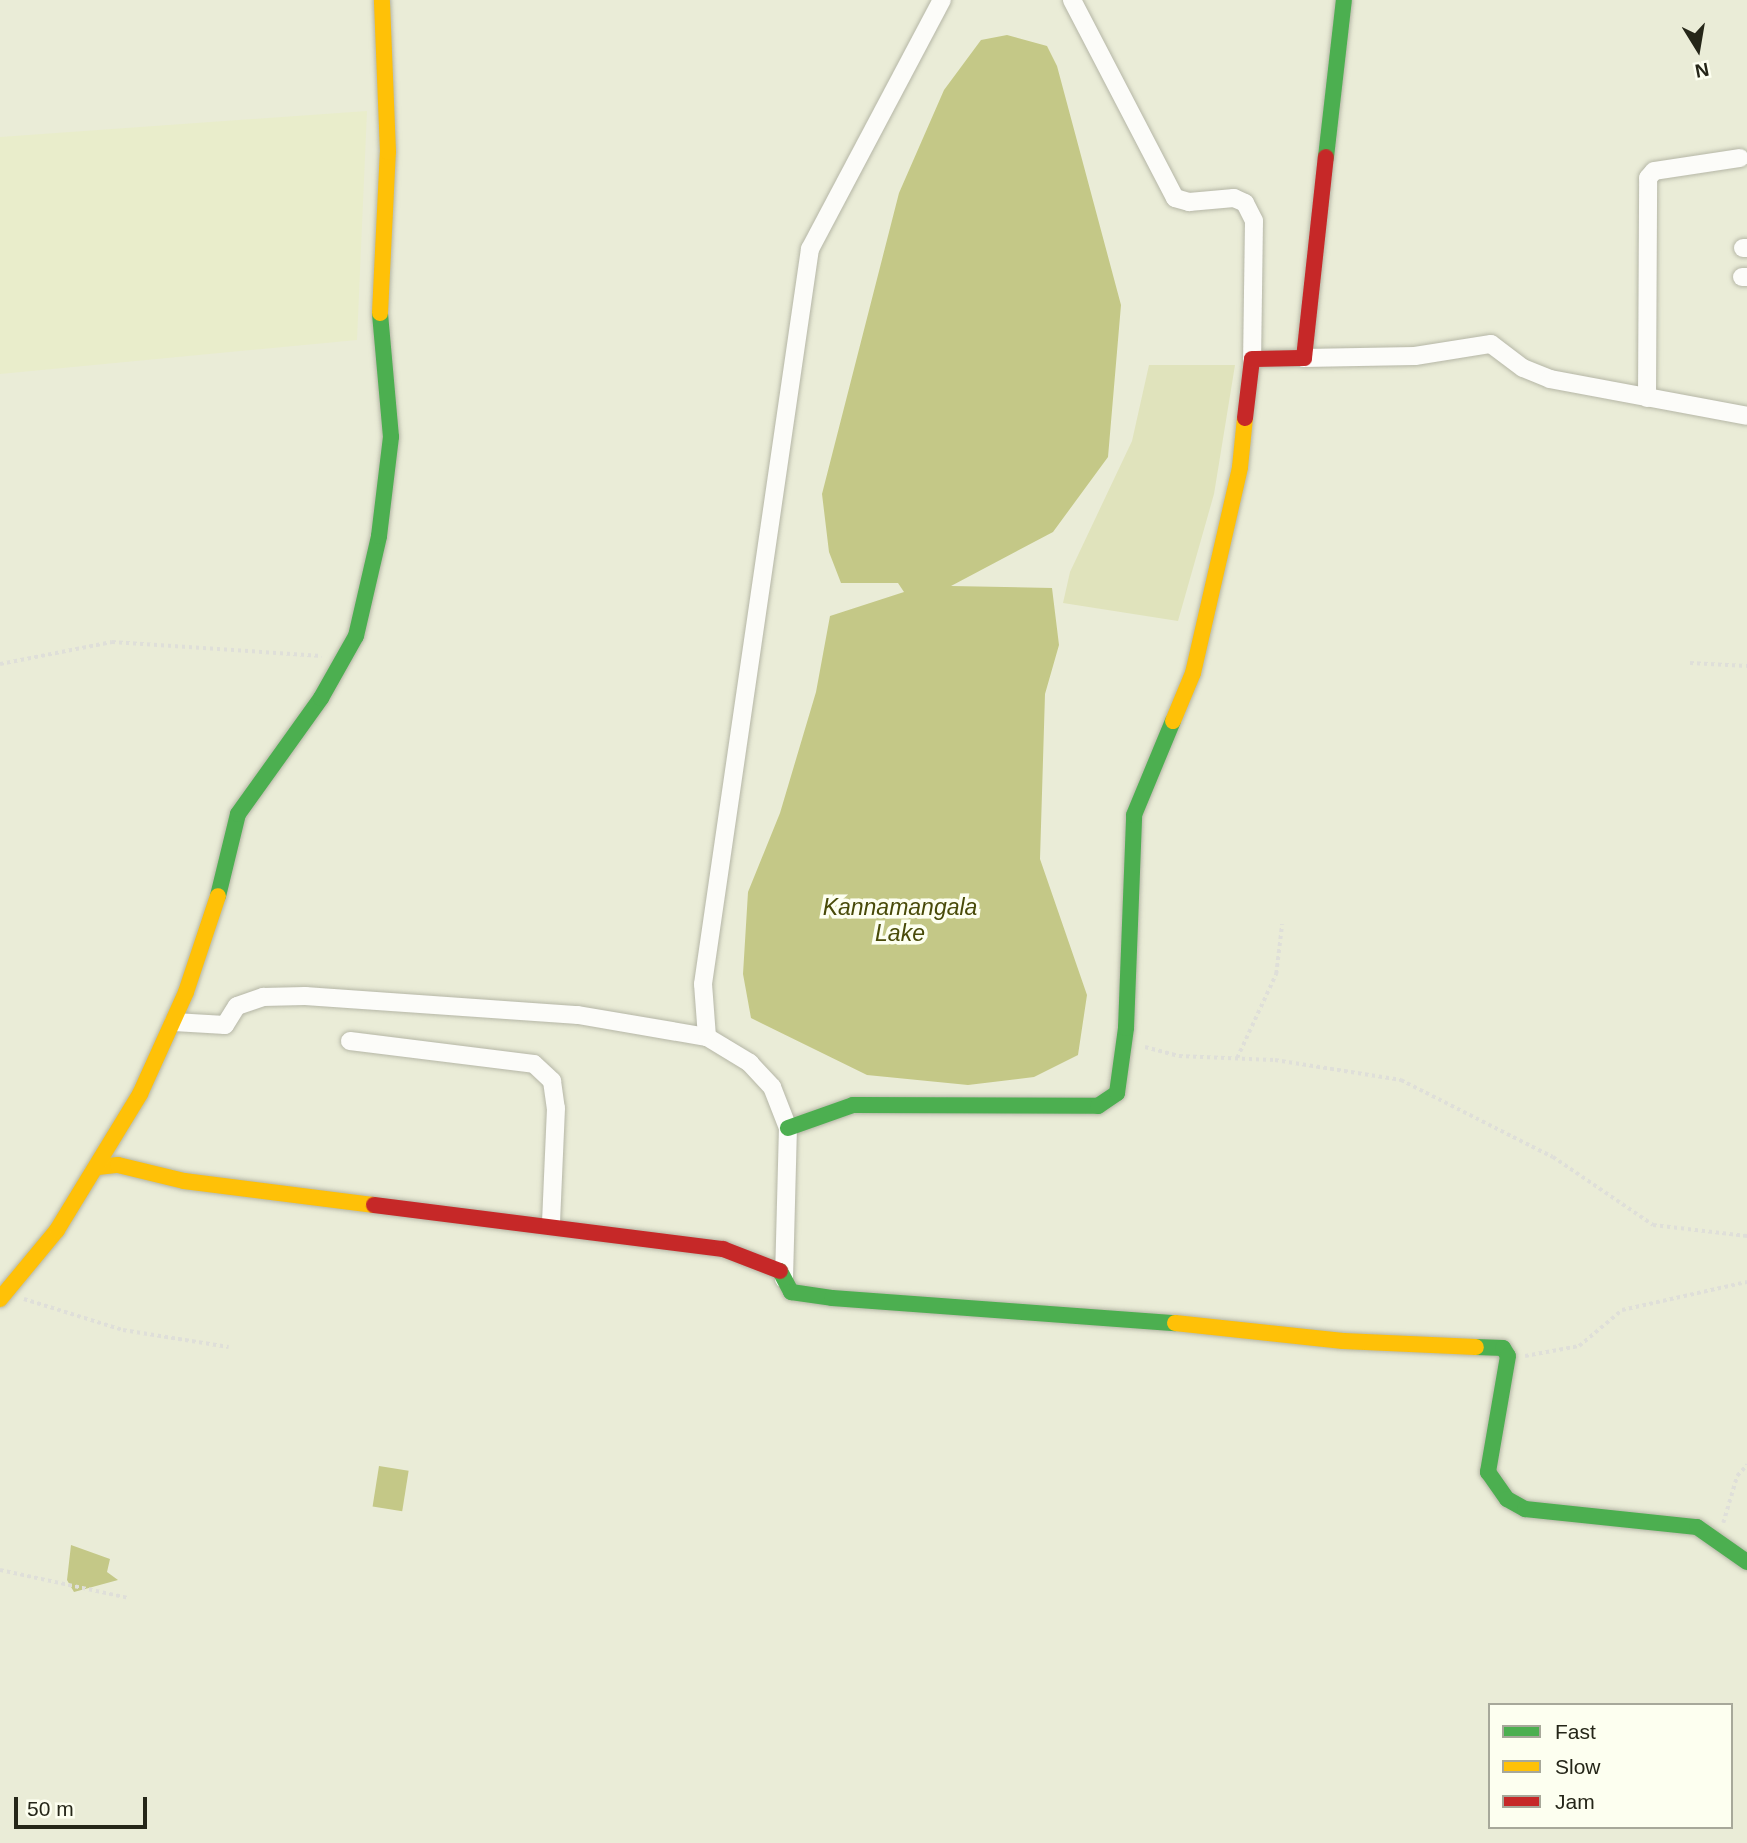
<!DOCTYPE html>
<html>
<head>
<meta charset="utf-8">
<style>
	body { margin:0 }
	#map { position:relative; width:1747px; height:1843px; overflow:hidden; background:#eaecd7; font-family:Arial,sans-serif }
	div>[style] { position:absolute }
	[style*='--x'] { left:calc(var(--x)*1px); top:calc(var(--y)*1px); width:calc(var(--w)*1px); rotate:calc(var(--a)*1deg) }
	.built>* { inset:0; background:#e9edcb }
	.green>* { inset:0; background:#e0e3bc }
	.water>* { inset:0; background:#c4c887; transform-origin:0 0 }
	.path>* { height:3.5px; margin-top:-1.75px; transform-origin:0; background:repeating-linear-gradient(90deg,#dfdfd9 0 3.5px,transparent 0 7px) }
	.roads { filter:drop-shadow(0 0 2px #b5b6a6) drop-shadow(0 0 2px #b5b6a6) }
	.street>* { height:18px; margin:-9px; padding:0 9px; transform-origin:9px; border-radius:9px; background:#fcfcf9 }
	.fast>* { height:16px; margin:-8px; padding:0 8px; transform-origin:8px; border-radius:8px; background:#4caf50 }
	.slow>* { height:16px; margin:-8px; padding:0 8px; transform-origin:8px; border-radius:8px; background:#ffc107 }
	.jam>* { height:16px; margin:-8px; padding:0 8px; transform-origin:8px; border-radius:8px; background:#c62828 }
	span { translate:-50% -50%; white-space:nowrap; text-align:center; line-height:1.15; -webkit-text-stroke:7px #fdfff0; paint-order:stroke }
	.water-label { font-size:23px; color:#484a08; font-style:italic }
	.legend { position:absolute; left:1488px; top:1703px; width:245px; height:126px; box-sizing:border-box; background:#fdfff0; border:2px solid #a7a89a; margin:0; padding:9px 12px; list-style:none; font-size:21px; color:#252618 }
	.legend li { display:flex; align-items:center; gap:14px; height:35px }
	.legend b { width:35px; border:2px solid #a7a89a }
	.north { position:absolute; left:1663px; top:14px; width:70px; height:70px; -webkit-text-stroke:5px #fdfff0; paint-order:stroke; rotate:169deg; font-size:19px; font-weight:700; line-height:28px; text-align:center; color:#252618 }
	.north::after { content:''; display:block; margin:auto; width:24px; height:32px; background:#252618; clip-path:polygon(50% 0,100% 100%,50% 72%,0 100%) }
	.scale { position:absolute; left:14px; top:1797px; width:133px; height:32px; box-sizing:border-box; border:4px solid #252618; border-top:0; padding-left:9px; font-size:21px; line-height:24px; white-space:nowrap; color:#252618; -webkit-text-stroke:5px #fdfff0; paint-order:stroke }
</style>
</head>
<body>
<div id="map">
	<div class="built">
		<div style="clip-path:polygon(367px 111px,357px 340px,0 374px,0 137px)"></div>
	</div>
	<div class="green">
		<div style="clip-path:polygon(1149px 365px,1235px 365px,1214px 494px,1178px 621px,1063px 603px,1070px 572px,1132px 441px)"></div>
	</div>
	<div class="water">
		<div style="clip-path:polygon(1007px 35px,1047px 46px,1057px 66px,1121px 305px,1108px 457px,1053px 532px,951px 586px,1052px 588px,1059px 645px,1045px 694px,1040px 859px,1087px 995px,1078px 1055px,1034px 1077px,968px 1085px,867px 1075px,751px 1018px,743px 974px,748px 892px,780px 813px,816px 692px,830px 616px,904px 592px,898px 583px,841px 583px,829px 552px,822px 494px,899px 193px,944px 90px,981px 40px)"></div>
		<div style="left:379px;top:1466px;width:30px;height:41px;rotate:9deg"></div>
		<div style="clip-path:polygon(71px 1545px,110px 1559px,107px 1572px,118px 1580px,74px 1592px,67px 1580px)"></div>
	</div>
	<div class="path">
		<div style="--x:1690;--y:663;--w:57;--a:3"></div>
		<div style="--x:0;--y:664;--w:114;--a:-11.1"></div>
		<div style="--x:112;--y:642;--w:210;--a:3.8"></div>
		<div style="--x:1145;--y:1047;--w:35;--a:15"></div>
		<div style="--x:1179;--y:1056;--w:96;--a:2.4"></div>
		<div style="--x:1275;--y:1060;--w:128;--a:9"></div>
		<div style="--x:1401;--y:1080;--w:170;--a:26.9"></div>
		<div style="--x:1553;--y:1157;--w:121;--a:34.2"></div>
		<div style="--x:1653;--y:1225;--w:95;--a:6.7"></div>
		<div style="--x:1237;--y:1058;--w:93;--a:-65.1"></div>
		<div style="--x:1276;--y:974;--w:50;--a:-83.2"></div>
		<div style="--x:24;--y:1299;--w:104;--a:17.4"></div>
		<div style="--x:123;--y:1330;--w:107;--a:9.1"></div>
		<div style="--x:1525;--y:1356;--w:55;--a:-10.5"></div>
		<div style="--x:1579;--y:1346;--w:56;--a:-39.9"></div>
		<div style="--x:1622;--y:1310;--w:128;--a:-12.6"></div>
		<div style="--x:1723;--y:1523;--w:49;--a:-73.4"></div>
		<div style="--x:1737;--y:1476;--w:15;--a:-48"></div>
		<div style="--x:0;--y:1570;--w:131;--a:12.3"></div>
	</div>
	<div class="roads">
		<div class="street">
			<div style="--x:1072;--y:0;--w:223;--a:62.5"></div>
			<div style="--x:1175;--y:198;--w:15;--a:16"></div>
			<div style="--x:1189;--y:202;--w:45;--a:-5.1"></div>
			<div style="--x:1234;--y:198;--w:12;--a:24"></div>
			<div style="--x:1245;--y:203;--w:20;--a:63"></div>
			<div style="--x:1254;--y:221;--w:138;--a:90.8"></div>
			<div style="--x:1743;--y:248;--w:4;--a:0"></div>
			<div style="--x:1742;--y:277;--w:5;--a:0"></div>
			<div style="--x:1304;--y:358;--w:111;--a:-1"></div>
			<div style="--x:1415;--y:356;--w:77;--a:-9"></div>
			<div style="--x:1491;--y:344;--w:40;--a:37"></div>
			<div style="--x:1523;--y:368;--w:29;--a:22"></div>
			<div style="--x:1550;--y:379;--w:200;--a:10.6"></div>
			<div style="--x:1647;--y:398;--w:220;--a:-89.7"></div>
			<div style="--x:1648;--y:178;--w:9;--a:-49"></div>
			<div style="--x:1654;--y:171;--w:87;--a:-8.6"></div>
			<div style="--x:174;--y:1022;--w:51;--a:3.4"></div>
			<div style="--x:225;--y:1025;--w:22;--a:-58"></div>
			<div style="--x:237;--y:1006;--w:28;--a:-19"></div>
			<div style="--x:263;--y:997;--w:42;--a:-1.4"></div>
			<div style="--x:305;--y:996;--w:274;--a:4"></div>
			<div style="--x:578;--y:1015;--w:131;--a:9.7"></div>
			<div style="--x:350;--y:1041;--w:185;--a:7.1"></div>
			<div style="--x:534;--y:1064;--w:25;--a:43"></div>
			<div style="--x:552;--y:1081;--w:27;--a:82"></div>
			<div style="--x:556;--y:1108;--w:116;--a:92.5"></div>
			<div style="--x:784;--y:1279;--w:151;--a:-88.5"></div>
			<div style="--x:788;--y:1128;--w:44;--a:-111.3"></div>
			<div style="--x:772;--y:1087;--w:33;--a:-133"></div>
			<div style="--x:750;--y:1063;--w:50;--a:-148.8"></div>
			<div style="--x:707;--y:1037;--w:53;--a:-94.3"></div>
			<div style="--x:703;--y:984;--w:743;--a:-81.72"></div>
			<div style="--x:810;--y:249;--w:282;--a:-62.1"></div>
		</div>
		<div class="fast">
			<div style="--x:1326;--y:157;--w:158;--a:-83.5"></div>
			<div style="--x:218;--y:896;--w:84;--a:-76.3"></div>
			<div style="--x:238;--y:814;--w:143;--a:-54.4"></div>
			<div style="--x:321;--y:698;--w:71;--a:-60.6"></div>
			<div style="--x:356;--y:636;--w:103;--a:-77"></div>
			<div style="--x:379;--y:536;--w:100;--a:-83.1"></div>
			<div style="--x:391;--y:437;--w:124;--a:-95.1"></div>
			<div style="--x:788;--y:1128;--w:69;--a:-19.5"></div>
			<div style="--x:853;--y:1105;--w:245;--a:0.2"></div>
			<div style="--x:1098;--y:1106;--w:23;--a:-34"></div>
			<div style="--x:1117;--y:1093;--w:66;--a:-82.1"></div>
			<div style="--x:1126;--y:1028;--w:213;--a:-87.8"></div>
			<div style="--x:1134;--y:815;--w:102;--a:-67.5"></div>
			<div style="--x:780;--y:1271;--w:24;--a:62"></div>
			<div style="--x:791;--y:1292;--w:41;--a:8.3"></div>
			<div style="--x:832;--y:1298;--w:344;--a:4.2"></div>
			<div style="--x:1476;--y:1347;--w:27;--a:2"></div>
			<div style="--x:1503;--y:1348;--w:9;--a:58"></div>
			<div style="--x:1508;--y:1356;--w:118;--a:99.8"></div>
			<div style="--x:1488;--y:1472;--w:33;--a:55"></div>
			<div style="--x:1507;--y:1499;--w:21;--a:29"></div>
			<div style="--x:1525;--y:1509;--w:173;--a:6"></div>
			<div style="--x:1697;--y:1527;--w:61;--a:35"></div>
		</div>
		<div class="slow">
			<div style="--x:380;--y:313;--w:161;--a:-87.2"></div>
			<div style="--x:388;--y:152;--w:152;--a:-92.3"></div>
			<div style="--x:1173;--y:721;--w:52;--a:-67.4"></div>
			<div style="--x:1193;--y:673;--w:211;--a:-77.1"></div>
			<div style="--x:1240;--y:467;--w:49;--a:-84.2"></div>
			<div style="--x:98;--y:1167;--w:20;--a:-6"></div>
			<div style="--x:118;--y:1165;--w:68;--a:13.6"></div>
			<div style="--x:184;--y:1181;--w:192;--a:7.2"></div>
			<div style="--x:0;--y:1299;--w:89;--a:-50.4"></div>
			<div style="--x:57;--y:1230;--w:159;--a:-58.6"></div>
			<div style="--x:140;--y:1094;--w:112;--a:-65.7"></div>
			<div style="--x:186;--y:992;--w:101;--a:-71.6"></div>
			<div style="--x:1175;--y:1323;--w:169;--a:6.1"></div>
			<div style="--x:1343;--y:1341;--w:133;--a:2.6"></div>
		</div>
		<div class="jam">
			<div style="--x:1245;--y:418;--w:59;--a:-83.2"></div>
			<div style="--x:1252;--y:359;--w:52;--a:-1.1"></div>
			<div style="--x:1304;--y:358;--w:202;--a:-83.8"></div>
			<div style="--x:374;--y:1205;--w:352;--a:7.2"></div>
			<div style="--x:723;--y:1249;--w:61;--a:21.1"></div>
		</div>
	</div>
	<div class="water-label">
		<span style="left:900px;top:920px">Kannamangala<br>Lake</span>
	</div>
	<ul class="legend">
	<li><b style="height:9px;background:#4caf50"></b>Fast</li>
	<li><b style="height:9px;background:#ffc107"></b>Slow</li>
	<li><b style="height:9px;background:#c62828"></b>Jam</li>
	</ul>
	<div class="north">N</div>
	<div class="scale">50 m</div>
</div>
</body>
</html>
